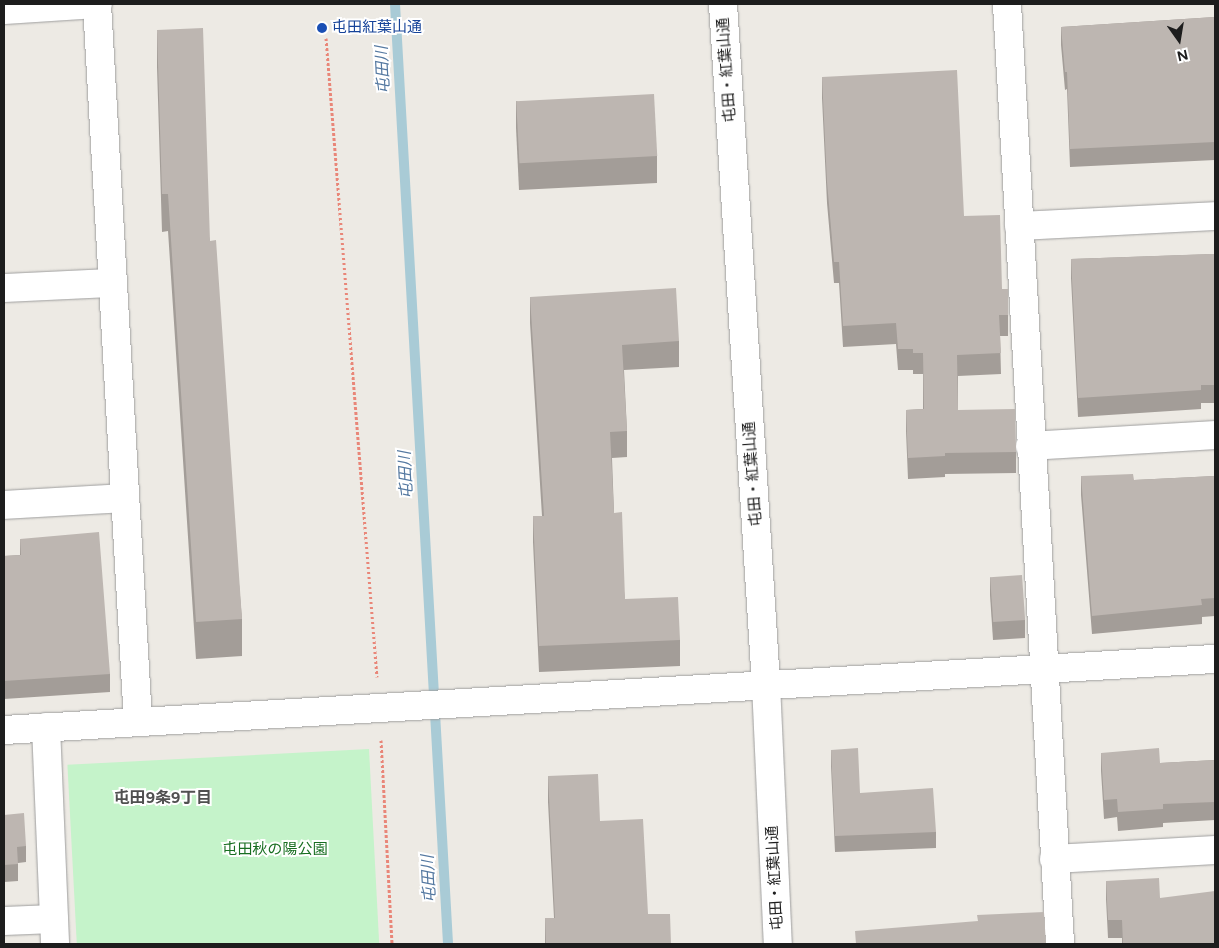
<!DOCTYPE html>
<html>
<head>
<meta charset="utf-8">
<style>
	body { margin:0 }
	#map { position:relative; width:1219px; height:948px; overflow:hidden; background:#edeae4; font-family:Figtree,"Noto Sans JP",sans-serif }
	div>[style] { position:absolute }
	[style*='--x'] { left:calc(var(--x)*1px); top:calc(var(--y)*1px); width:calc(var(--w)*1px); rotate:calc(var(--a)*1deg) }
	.park>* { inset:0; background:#c5f3ca; transform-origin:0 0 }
	.stream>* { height:10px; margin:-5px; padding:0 5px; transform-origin:5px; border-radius:5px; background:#a9cbd6 }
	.path>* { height:3px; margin-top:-1.5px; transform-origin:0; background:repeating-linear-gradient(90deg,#e98678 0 2.5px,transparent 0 5px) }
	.roads { filter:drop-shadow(0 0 1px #9e9e9e) drop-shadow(0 0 1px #9e9e9e) }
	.minor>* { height:28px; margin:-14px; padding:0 14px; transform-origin:14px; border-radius:14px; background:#fff }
	.wall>* { inset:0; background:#a39d98 }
	.building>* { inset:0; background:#bdb6b1; transform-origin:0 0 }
	.dots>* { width:14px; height:14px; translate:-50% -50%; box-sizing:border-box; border:2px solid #fff; border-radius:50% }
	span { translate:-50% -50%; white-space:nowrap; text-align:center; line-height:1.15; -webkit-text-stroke:4px #fff; paint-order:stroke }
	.transit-label { font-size:15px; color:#164399 }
	.left { translate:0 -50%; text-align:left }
	.street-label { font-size:15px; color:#1d1d1d }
	.park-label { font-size:15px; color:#186e21 }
	.water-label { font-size:16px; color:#5579a1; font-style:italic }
	.neighbourhood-label { font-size:16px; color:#505050; font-weight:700 }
	.frame { position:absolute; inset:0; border:5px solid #1d1d1d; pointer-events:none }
	.north { position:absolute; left:1154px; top:15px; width:50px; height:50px; -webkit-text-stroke:4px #fff; paint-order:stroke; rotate:167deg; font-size:14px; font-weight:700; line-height:20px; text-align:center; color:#1d1d1d }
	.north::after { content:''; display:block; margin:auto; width:18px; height:22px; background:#1d1d1d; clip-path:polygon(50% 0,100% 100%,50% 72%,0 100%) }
</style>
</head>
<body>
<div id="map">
	<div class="park">
		<div style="left:369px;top:749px;width:195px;height:302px;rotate:87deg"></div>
	</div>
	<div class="stream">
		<div style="--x:395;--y:4;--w:941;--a:86.77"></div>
	</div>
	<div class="path">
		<div style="--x:326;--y:38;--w:641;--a:85.44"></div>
		<div style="--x:381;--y:740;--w:204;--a:86.9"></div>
	</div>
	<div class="roads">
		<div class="minor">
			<div style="--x:97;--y:4;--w:718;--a:86.73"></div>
			<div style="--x:723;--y:4;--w:681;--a:86.38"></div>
			<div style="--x:766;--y:684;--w:260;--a:87.4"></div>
			<div style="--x:1007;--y:4;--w:941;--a:86.77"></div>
			<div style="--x:4;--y:10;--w:94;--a:-3.7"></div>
			<div style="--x:1019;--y:226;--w:196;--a:-2.9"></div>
			<div style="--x:4;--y:288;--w:108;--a:-2.7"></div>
			<div style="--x:1030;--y:446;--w:185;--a:-3.4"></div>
			<div style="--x:4;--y:505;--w:121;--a:-3.3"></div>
			<div style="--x:46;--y:727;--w:217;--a:87.6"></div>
			<div style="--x:4;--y:730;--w:1213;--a:-3.36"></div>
			<div style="--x:1054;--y:859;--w:161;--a:-3.2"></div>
			<div style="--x:4;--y:921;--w:50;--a:-2.3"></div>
		</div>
	</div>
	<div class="wall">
		<div style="clip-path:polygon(1215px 17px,1215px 160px,1070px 167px,1067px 89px,1065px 90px,1061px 45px,1061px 27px)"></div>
		<div style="clip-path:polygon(157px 30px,210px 241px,242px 619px,242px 656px,196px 659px,168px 231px,162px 232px,157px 67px)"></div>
		<div style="clip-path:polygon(822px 77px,964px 216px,1002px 289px,1008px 315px,1008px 336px,1000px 336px,1001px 374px,958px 376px,958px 410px,1016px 452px,1016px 473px,945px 474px,945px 477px,908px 479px,906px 431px,906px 410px,923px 409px,923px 374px,913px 374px,913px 370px,898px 370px,896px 344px,843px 347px,839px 283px,834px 283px,827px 203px,822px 98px)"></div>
		<div style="clip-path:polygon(516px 101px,657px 156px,657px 183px,519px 190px,516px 128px)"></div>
		<div style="clip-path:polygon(1215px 254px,1215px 403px,1201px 403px,1201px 409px,1078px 417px,1071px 278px,1071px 259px)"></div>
		<div style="clip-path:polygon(530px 297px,679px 341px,679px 367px,624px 370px,627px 431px,627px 457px,612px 458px,614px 513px,625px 599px,680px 640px,680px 666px,539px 672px,533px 542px,533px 516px,542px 516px,530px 323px)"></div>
		<div style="clip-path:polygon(1081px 476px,1134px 480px,1215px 476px,1215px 616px,1202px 617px,1202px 624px,1092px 634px,1081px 495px)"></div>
		<div style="clip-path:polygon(20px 539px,110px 674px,110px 692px,4px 699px,4px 556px,20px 555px)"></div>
		<div style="clip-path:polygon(990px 577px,1025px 620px,1025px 638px,993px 640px,990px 595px)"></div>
		<div style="clip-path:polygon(831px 750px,860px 793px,936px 832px,936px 848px,835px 852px,831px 766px)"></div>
		<div style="clip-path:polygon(1101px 753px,1160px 763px,1215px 760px,1215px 820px,1163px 823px,1163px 827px,1118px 831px,1117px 817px,1104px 819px,1101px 771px)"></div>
		<div style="clip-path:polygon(548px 776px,600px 821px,648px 914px,671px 944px,545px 944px,545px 918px,554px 918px,548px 802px)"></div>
		<div style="clip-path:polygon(4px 815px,26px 846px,26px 862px,18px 863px,18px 881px,4px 882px)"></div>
		<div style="clip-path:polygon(1106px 881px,1160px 898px,1215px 944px,1122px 944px,1122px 938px,1108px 938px,1106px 899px)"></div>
	</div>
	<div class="building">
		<div style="clip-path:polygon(1215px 17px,1215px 142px,1070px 149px,1067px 72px,1065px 72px,1061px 27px)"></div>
		<div style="clip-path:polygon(203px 28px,210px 241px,216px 240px,242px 619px,196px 622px,168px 194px,162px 194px,157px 30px)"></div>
		<div style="clip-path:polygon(957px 70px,964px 216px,1000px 215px,1002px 289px,1008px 289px,1008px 315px,999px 315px,1001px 353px,957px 355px,958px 410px,1015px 409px,1016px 452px,945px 453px,945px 456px,908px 458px,906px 410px,924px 409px,923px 353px,913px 353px,913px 349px,898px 349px,896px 323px,843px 326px,839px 262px,834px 262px,827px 182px,822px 77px)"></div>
		<div style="left:654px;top:94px;width:62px;height:138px;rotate:87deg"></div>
		<div style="clip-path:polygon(1210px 254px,1215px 254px,1215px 385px,1201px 385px,1201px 390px,1078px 398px,1071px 259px)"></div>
		<div style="clip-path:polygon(676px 288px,679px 341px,622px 345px,627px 431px,610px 432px,614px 513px,622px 512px,625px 599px,678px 597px,680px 640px,539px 646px,533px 516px,544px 516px,530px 297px)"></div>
		<div style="clip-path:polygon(1133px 474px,1134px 480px,1215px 476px,1215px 598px,1201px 599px,1202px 605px,1092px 616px,1081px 476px)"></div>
		<div style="clip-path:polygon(99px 532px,110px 674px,4px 681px,4px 556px,21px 555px,20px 539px)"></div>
		<div style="left:1022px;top:575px;width:45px;height:32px;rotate:86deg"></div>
		<div style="clip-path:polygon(858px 748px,860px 793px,933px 788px,936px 832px,835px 836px,831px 750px)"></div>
		<div style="clip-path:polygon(1159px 748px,1160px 763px,1215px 760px,1215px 802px,1163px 804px,1163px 809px,1118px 812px,1117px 799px,1104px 800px,1101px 753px)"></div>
		<div style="clip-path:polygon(598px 774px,600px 821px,643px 819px,648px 914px,670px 914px,671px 944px,546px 944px,545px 918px,555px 918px,548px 776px)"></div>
		<div style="clip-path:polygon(24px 813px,26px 846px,17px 847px,18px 864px,4px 865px,4px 815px)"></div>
		<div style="clip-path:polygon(1159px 878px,1160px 898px,1215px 891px,1215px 944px,1123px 944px,1122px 920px,1108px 920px,1106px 881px)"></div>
		<div style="clip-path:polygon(1044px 912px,1046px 944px,856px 944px,855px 931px,978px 921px,977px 915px)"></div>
	</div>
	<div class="dots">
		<div style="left:322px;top:28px;background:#1a4fb4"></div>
	</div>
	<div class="transit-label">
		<span class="left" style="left:332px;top:28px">屯田紅葉山通</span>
	</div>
	<div class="street-label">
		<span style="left:727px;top:70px;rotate:-94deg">屯田・紅葉山通</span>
		<span style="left:753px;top:474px;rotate:-94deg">屯田・紅葉山通</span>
		<span style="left:775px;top:878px;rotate:-93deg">屯田・紅葉山通</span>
	</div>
	<div class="park-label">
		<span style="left:275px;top:850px">屯田秋の陽公園</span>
	</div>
	<div class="water-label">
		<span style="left:383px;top:70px;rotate:-93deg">屯田川</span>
		<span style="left:406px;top:475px;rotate:-93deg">屯田川</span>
		<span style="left:429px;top:879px;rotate:-93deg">屯田川</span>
	</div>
	<div class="neighbourhood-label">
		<span style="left:163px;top:798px">屯田9条9丁目</span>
	</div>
	<div class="frame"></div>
	<div class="north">N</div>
</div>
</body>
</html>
